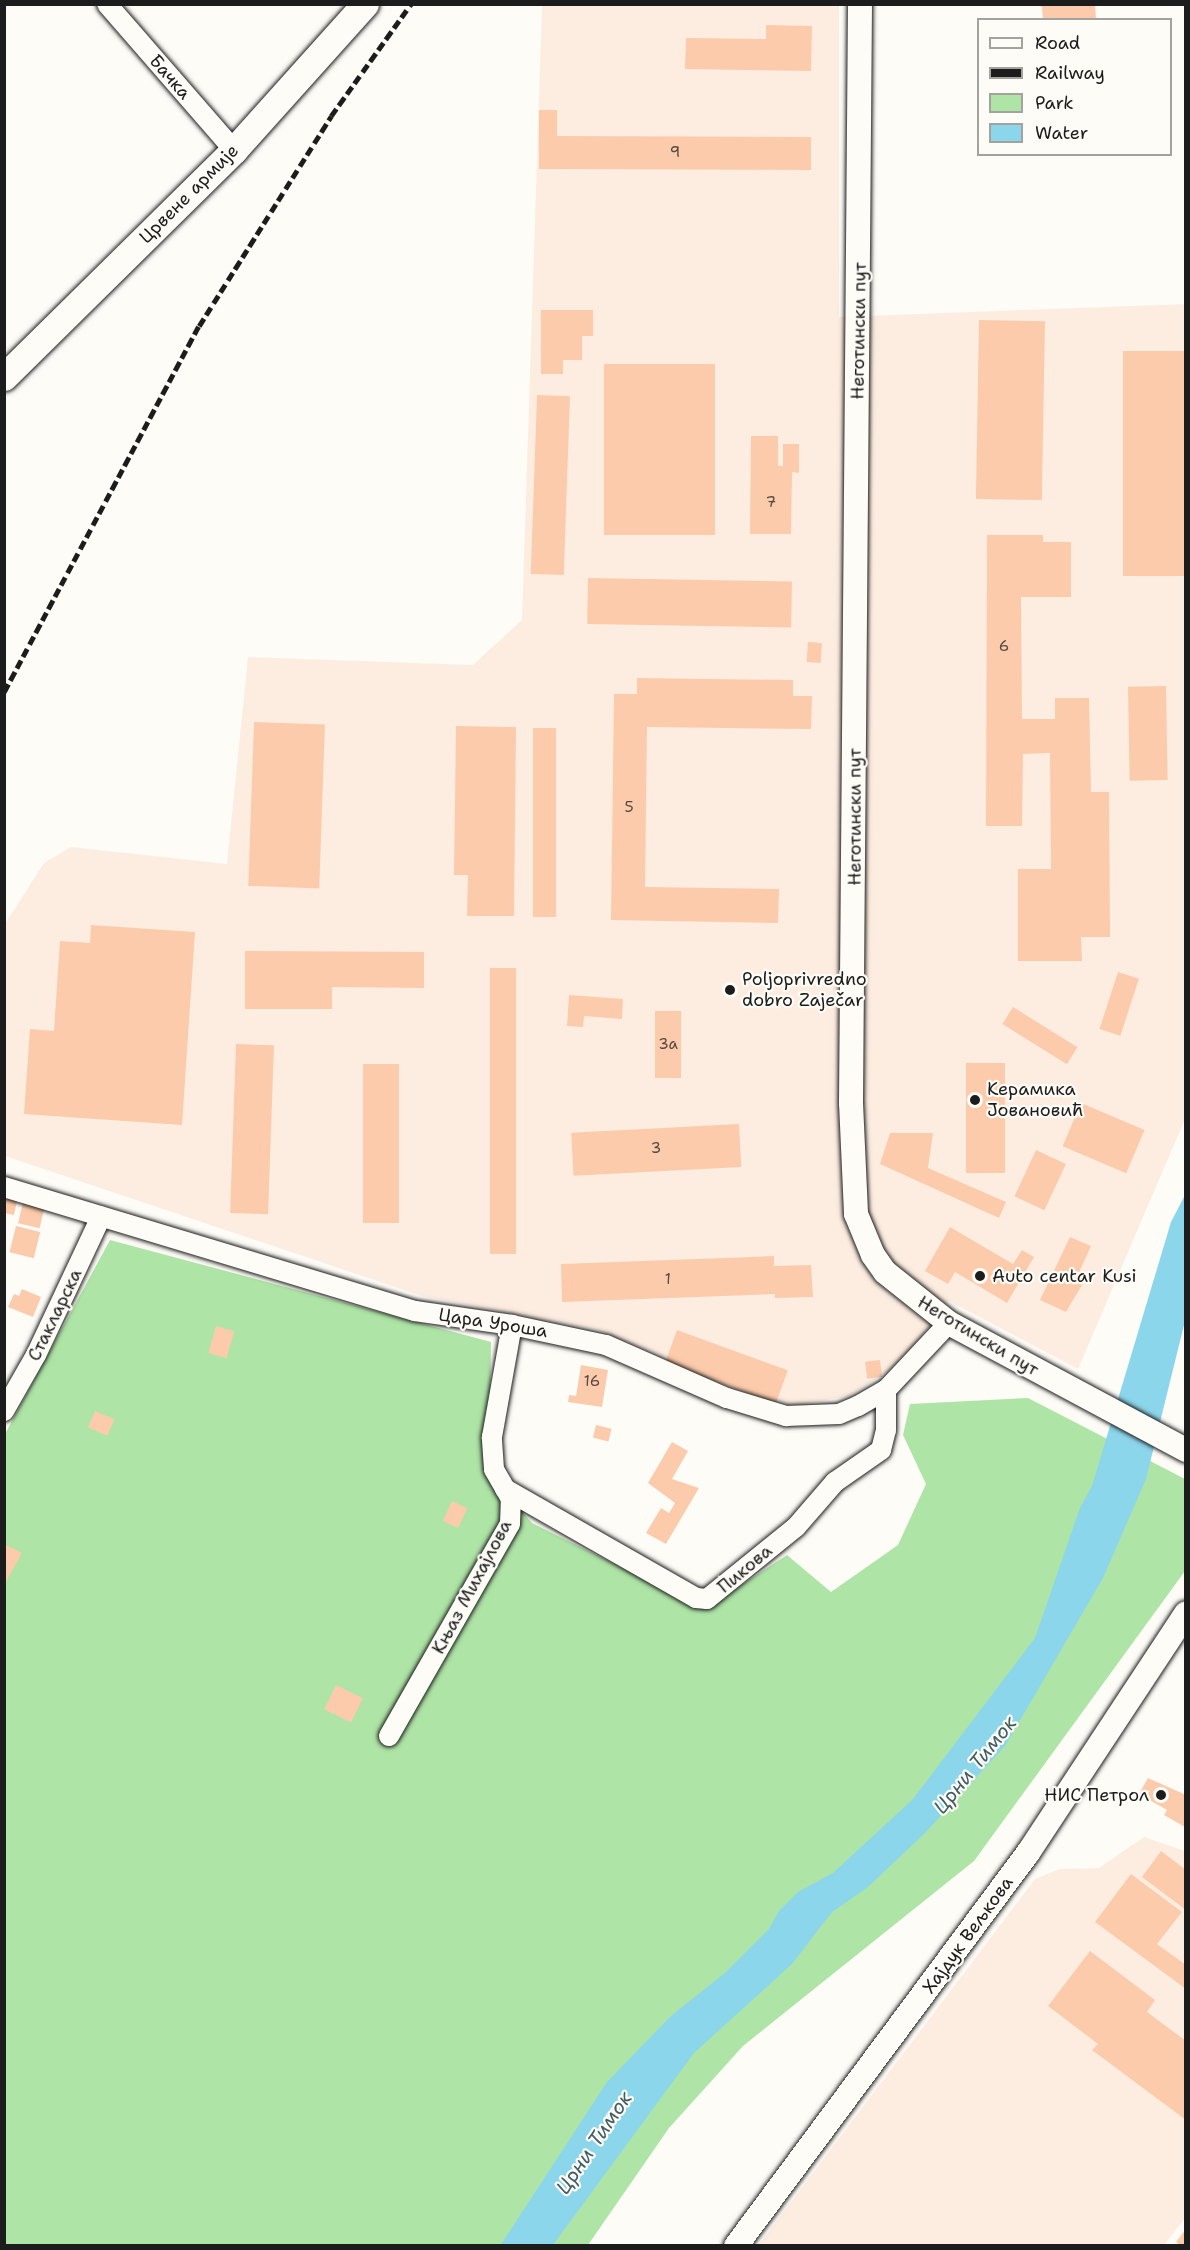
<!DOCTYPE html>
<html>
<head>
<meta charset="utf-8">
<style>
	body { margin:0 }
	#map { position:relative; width:1190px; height:2250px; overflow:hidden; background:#fdfcf7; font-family:"Shantell Sans",sans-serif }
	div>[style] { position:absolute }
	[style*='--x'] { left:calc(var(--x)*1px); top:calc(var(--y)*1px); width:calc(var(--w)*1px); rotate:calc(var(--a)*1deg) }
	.built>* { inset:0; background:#fdede0 }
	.green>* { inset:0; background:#aee4a6 }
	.water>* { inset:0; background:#8cd6ec }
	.building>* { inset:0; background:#fccbab; transform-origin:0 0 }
	.roads { filter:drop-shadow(0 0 2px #1c1c1c) drop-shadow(0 0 2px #1c1c1c) }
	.minor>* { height:20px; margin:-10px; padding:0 10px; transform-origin:10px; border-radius:10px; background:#fdfcf7 }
	.tertiary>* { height:24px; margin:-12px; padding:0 12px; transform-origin:12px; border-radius:12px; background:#fdfcf7 }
	.secondary>* { height:27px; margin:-13.5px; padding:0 13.5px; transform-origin:13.5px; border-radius:13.5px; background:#fdfcf7 }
	.rail>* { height:4.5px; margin-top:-2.25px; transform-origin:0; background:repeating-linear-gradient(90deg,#1c1c1c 0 9px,transparent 0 13.5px) }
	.dots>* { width:16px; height:16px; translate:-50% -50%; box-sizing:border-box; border:3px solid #fdfcf7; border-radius:50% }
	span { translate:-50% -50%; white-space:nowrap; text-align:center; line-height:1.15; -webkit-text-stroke:4.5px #fdfcf7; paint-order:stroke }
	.number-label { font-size:15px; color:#544840 }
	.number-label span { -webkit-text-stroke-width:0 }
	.street-label { font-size:18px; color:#1c1c1c }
	.poi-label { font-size:18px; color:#1c1c1c }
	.left { translate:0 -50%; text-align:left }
	.right { translate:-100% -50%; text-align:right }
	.water-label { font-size:20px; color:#435d65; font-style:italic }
	.frame { position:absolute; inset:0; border:6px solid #1c1c1c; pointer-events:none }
	.legend { position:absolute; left:977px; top:18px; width:195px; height:138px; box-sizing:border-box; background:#fdfcf7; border:2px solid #a3a29f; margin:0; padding:8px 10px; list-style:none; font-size:18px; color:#1c1c1c }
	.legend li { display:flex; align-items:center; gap:12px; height:30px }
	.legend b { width:30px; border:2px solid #a3a29f }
</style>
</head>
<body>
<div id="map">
	<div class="built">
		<div style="clip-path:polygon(542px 5px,839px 5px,839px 317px,1185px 304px,1185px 1119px,1078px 1369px,949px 1301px,899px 1364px,849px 1396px,792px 1406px,597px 1330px,422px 1296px,5px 1156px,5px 924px,44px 863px,71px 847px,227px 864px,248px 657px,473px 665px,522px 620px)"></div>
		<div style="clip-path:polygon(1144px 1837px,1185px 1851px,1185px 2218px,1164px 2245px,758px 2246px,1035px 1879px,1060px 1869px,1099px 1868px)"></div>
	</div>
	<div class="green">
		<div style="clip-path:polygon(110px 1240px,491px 1342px,489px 1476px,532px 1523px,705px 1609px,787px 1555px,831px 1592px,898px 1545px,926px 1484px,903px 1435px,910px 1404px,1028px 1398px,1185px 1479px,1185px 1571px,974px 1861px,743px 2046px,669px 2128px,588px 2245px,5px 2246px,5px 1434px)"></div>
	</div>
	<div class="water">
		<div style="clip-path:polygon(1185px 1195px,1185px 1321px,1146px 1479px,1103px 1578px,1005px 1746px,925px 1833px,868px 1887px,832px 1912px,792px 1964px,694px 2053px,553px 2245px,500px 2246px,607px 2082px,672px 2015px,725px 1973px,769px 1929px,779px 1911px,798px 1892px,833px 1873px,913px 1799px,1035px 1638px,1080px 1508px,1092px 1486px,1171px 1222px)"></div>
	</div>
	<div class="building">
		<div style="clip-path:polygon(1038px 4px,1095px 4px,1096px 20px,1043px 20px,1042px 7px)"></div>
		<div style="clip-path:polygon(766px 25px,812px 26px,811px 71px,685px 69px,686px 38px,766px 39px)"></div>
		<div style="clip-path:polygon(539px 110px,557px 110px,557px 136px,811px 137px,811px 170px,539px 169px)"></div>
		<div style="clip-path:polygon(541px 310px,593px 310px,593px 336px,582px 336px,582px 360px,563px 360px,563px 374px,541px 374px)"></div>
		<div style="left:979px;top:320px;width:66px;height:179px;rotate:1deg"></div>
		<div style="left:1186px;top:351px;width:225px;height:63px;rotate:90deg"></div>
		<div style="left:715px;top:364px;width:171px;height:111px;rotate:90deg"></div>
		<div style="left:537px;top:395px;width:33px;height:179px;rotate:2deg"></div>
		<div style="clip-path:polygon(751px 436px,778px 436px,778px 466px,783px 466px,783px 444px,799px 444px,799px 473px,792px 472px,791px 534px,750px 534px)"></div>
		<div style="clip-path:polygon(987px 535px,1043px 535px,1043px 542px,1071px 542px,1071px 597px,1021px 597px,1022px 719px,1055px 719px,1055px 698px,1089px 698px,1091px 792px,1109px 792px,1110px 937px,1081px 937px,1082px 961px,1018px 961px,1018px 869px,1051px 869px,1050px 753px,1023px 754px,1022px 826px,986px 826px)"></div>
		<div style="left:588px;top:578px;width:204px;height:46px;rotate:1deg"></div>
		<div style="left:808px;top:642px;width:14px;height:20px;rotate:4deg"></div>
		<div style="clip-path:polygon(637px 678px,793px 680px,793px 696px,812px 696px,811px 729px,647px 727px,645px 887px,779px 889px,778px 923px,611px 920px,614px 694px,637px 694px)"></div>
		<div style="left:1166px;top:686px;width:94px;height:38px;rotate:89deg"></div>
		<div style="left:254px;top:722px;width:71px;height:164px;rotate:2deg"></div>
		<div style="clip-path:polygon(456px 726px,516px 727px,514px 916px,467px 916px,468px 875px,454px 875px)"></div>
		<div style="left:533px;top:728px;width:23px;height:189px"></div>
		<div style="clip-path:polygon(91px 925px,195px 932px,182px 1125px,24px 1114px,30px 1029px,54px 1031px,60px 941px,90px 943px)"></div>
		<div style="clip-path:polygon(245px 951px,424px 952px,424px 988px,332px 987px,332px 1009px,245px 1009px)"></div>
		<div style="left:490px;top:968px;width:26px;height:286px"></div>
		<div style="left:1118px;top:972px;width:22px;height:60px;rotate:18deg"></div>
		<div style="clip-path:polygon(569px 995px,623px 999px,622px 1019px,584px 1016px,583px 1027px,567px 1026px)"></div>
		<div style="left:1013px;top:1007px;width:76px;height:20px;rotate:32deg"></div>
		<div style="left:655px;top:1011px;width:26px;height:67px"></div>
		<div style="left:236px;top:1044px;width:38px;height:169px;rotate:2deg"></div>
		<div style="left:966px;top:1063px;width:39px;height:110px"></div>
		<div style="left:363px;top:1064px;width:36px;height:159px"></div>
		<div style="left:1081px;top:1103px;width:69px;height:47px;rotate:23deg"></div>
		<div style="left:739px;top:1124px;width:43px;height:168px;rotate:87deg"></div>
		<div style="clip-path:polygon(890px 1133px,933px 1133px,928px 1168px,1006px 1202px,999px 1218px,880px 1164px)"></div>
		<div style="left:1036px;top:1150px;width:33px;height:51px;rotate:25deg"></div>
		<div style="clip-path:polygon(4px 1193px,18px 1196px,14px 1215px,4px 1213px)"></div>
		<div style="left:24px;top:1198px;width:22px;height:26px;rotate:13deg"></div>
		<div style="left:16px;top:1226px;width:25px;height:27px;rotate:14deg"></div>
		<div style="clip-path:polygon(950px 1227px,1013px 1264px,1022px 1250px,1034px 1257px,1007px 1303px,955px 1272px,948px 1284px,925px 1271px)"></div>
		<div style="clip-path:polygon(1070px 1237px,1091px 1246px,1077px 1277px,1085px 1280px,1066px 1312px,1040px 1300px)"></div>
		<div style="clip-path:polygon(774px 1256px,774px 1266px,811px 1265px,813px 1297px,775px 1298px,775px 1294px,562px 1302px,561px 1264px)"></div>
		<div style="clip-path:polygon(22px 1289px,41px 1297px,33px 1317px,8px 1307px,14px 1294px,19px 1296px)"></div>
		<div style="left:216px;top:1326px;width:19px;height:28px;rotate:16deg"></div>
		<div style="left:677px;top:1330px;width:118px;height:35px;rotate:20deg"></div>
		<div style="left:880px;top:1360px;width:17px;height:15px;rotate:83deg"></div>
		<div style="clip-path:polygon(581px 1365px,608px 1370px,602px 1407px,568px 1402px,569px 1395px,576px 1396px)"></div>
		<div style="left:95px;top:1411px;width:21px;height:18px;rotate:23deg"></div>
		<div style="left:596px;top:1425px;width:16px;height:13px;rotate:14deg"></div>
		<div style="clip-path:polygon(672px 1442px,688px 1451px,672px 1479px,699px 1488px,666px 1544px,646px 1533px,661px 1508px,669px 1513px,675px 1503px,648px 1483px)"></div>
		<div style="left:452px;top:1501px;width:17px;height:22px;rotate:25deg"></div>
		<div style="clip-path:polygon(4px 1544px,22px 1553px,4px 1585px)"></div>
		<div style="left:336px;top:1685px;width:30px;height:27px;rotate:26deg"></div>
		<div style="clip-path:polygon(1148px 1778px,1186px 1795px,1185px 1827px,1164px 1815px,1167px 1810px,1139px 1794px)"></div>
		<div style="clip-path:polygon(1161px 1851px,1186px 1870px,1186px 1910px,1142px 1877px)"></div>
		<div style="clip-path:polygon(1131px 1874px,1182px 1912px,1157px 1944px,1186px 1965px,1186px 1989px,1095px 1922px)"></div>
		<div style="clip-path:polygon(1090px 1951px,1155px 2000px,1147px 2012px,1186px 2041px,1186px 2120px,1092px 2050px,1098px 2044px,1048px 2006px)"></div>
		<div style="clip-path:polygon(1186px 2229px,1186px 2246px,1181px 2246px,1176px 2242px)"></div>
	</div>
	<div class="roads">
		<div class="minor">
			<div style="--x:107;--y:4;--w:194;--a:49"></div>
			<div style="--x:4;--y:1187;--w:429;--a:16.8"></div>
			<div style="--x:415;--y:1311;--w:98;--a:8.2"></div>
			<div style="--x:512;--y:1325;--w:96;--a:12"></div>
			<div style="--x:606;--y:1345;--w:132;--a:23.7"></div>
			<div style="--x:727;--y:1398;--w:62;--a:17"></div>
			<div style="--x:786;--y:1416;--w:53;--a:-2.2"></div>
			<div style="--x:839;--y:1414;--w:21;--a:-23"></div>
			<div style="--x:858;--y:1406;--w:32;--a:-30"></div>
			<div style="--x:886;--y:1390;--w:92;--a:-46.8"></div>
			<div style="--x:4;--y:1411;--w:64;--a:-60.3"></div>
			<div style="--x:36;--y:1355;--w:153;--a:-64.8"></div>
			<div style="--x:505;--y:1489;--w:220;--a:29.7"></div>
			<div style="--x:696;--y:1598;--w:11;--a:5"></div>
			<div style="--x:707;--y:1599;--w:114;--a:-39"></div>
			<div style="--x:796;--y:1527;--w:60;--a:-49.1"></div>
			<div style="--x:835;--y:1482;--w:56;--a:-34.8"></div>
			<div style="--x:881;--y:1450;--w:21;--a:-76"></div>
			<div style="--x:886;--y:1430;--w:40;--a:-90"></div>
			<div style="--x:389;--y:1736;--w:244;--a:-60.3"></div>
			<div style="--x:510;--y:1524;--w:25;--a:-88"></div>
			<div style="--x:511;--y:1499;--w:34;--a:-120"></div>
			<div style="--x:494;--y:1469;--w:32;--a:-94"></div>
			<div style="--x:492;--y:1437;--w:114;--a:-79.9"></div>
		</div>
		<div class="tertiary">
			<div style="--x:860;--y:4;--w:1099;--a:90.47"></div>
			<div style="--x:851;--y:1103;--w:111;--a:87.4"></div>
			<div style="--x:856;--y:1214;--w:44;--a:67.5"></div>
			<div style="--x:873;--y:1255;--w:21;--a:55"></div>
			<div style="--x:885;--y:1272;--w:82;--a:38.6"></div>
			<div style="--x:949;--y:1323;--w:269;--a:28.2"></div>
			<div style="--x:736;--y:2246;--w:490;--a:-53.4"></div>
			<div style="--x:1028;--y:1853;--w:287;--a:-56.6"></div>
		</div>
		<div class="secondary">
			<div style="--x:4;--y:377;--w:323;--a:-44.6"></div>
			<div style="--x:234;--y:150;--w:196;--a:-48.1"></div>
		</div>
	</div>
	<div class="rail">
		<div style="--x:4;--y:692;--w:415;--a:-62"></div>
		<div style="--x:199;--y:326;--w:248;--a:-57.8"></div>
		<div style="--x:331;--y:116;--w:138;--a:-54.5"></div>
	</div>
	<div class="dots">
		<div style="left:730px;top:990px;background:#1c1c1c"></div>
		<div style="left:975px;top:1100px;background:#1c1c1c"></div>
		<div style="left:980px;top:1276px;background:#1c1c1c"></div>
		<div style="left:1161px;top:1795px;background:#1c1c1c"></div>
	</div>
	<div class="number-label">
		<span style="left:675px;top:153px">9</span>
		<span style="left:771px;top:503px">7</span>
		<span style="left:1004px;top:647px">6</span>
		<span style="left:629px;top:808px">5</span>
		<span style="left:668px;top:1045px">3a</span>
		<span style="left:656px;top:1149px">3</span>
		<span style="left:668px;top:1280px">1</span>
		<span style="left:592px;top:1382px">16</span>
	</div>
	<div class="street-label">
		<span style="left:170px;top:77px;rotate:49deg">Бачка</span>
		<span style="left:189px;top:194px;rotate:-45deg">Црвене армије</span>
		<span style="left:859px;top:331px;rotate:-89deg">Неготински пут</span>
		<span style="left:855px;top:817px;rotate:-90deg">Неготински пут</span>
		<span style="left:55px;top:1315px;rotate:-64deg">Стакларска</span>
		<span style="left:493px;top:1323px;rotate:9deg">Цара Уроша</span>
		<span style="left:978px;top:1336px;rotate:31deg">Неготински пут</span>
		<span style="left:745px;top:1569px;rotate:-40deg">Пикова</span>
		<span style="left:472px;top:1587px;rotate:-62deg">Књаз Михајлова</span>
		<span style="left:968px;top:1935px;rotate:-54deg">Хајдук Вељкова</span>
	</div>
	<div class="poi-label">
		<span class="left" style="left:742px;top:990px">Poljoprivredno<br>dobro Zaječar</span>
		<span class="left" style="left:987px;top:1100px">Керамика<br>Јовановић</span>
		<span class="left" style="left:992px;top:1276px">Auto centar Kusi</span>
		<span class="right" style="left:1149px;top:1795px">НИС Петрол</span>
	</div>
	<div class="water-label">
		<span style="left:975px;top:1765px;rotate:-51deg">Црни Тимок</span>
		<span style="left:594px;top:2143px;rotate:-56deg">Црни Тимок</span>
	</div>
	<div class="frame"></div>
	<ul class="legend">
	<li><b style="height:8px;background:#fdfcf7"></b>Road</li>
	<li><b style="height:8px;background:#1c1c1c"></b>Railway</li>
	<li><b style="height:16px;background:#aee4a6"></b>Park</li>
	<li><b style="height:16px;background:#8cd6ec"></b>Water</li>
	</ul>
</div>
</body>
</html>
